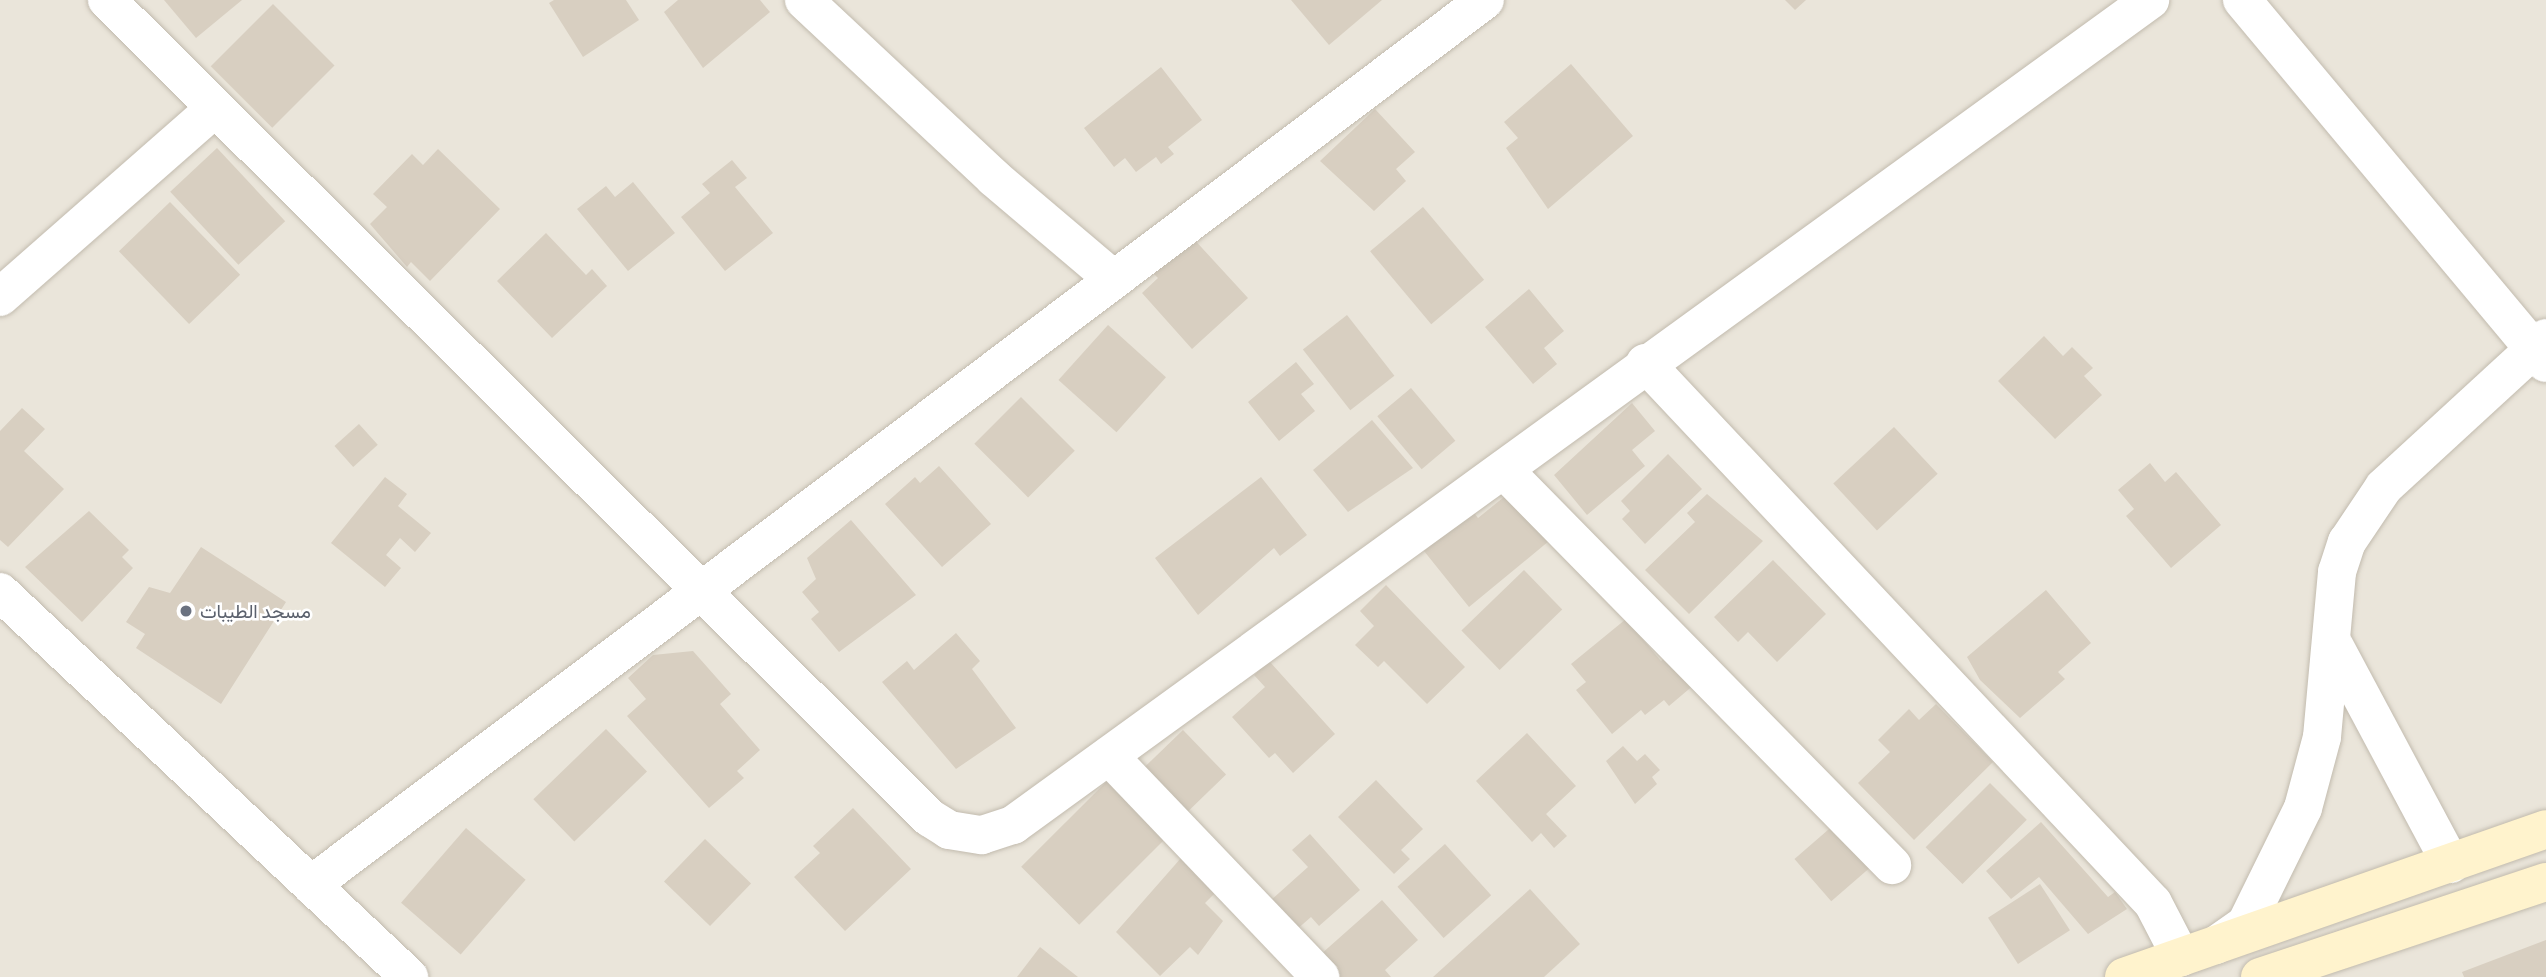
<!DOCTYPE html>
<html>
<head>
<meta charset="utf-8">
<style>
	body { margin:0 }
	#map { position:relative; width:2546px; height:977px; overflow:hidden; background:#f6f3ec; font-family:Barlow,Vazirmatn,sans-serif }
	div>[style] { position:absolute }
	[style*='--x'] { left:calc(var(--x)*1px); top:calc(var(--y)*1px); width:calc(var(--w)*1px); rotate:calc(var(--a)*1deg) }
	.residential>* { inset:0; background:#eae5da; transform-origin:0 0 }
	.building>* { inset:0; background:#d8cfc1; transform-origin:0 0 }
	.roads { filter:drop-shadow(0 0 2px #c2bbae) drop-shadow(0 0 2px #c2bbae) }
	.street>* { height:38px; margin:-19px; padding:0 19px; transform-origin:19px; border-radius:19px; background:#fff }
	.secondary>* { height:38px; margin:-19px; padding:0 19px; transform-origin:19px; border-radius:19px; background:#fff3cd }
	.dots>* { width:19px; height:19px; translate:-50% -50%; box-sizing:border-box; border:4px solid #fff; border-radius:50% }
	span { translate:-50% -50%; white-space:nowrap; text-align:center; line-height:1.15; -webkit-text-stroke:5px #fff; paint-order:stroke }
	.worship-label { font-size:19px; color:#5b616d }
	.left { translate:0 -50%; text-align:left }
</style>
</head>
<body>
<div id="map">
	<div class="residential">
		<div style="left:0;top:0;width:2546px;height:977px"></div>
	</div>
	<div class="building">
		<div style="clip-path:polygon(164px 0,242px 0,196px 38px)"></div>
		<div style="clip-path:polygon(554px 0,626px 0,639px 20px,583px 57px,549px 3px)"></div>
		<div style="clip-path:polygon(678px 0,760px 0,770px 12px,703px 68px,664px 12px)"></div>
		<div style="clip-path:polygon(1291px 0,1382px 0,1329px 45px)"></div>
		<div style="clip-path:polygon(1785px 0,1806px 0,1795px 10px)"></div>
		<div style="left:273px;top:4px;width:87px;height:88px;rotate:45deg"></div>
		<div style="clip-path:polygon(1571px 64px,1633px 136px,1548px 209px,1506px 148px,1518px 138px,1504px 122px)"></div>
		<div style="clip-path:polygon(1161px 67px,1202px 120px,1168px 147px,1174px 154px,1161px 164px,1156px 157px,1136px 172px,1125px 158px,1114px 167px,1084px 128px)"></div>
		<div style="clip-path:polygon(1375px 109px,1415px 152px,1396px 169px,1406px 181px,1374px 211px,1320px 161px)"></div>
		<div style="left:217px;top:148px;width:100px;height:64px;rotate:47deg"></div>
		<div style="clip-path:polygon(438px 149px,500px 209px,430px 281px,411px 262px,407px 267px,370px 224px,387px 207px,373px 194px,412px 154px,423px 165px)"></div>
		<div style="clip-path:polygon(732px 160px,747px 178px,735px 187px,773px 233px,725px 271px,681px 217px,710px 193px,702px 184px)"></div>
		<div style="clip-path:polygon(633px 182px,675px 233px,628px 271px,577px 209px,606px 186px,615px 197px)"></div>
		<div style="left:170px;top:202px;width:101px;height:71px;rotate:46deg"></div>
		<div style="left:1423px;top:207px;width:95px;height:69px;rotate:50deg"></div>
		<div style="clip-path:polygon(546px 233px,586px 275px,592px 269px,607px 286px,552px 338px,497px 281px)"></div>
		<div style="clip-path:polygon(1191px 236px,1248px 298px,1192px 349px,1142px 293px,1158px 278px,1152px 272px)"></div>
		<div style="clip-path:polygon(1529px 289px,1564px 331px,1544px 348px,1557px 364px,1533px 384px,1485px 327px)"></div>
		<div style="left:1347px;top:315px;width:77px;height:56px;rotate:52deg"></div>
		<div style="left:1108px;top:325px;width:78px;height:74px;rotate:42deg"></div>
		<div style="clip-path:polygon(2044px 336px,2063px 356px,2072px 347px,2093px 368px,2084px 376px,2102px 395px,2055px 439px,1998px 381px)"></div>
		<div style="clip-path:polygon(1296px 362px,1314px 384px,1301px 394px,1315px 411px,1279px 441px,1248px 402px)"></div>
		<div style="left:1411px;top:388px;width:69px;height:44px;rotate:50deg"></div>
		<div style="left:1021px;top:397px;width:76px;height:66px;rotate:45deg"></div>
		<div style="clip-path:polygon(1632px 403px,1655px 431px,1632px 450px,1645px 466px,1587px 515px,1554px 475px)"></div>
		<div style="clip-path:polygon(22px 408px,45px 429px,24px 451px,64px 489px,8px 547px,0 540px,0 431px)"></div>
		<div style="clip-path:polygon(1372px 420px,1413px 468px,1348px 512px,1313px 470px)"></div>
		<div style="left:359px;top:424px;width:28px;height:33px;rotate:48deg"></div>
		<div style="left:1894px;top:427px;width:64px;height:83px;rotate:47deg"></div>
		<div style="clip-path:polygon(1668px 454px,1702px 489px,1645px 544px,1622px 519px,1630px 511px,1621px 501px)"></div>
		<div style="clip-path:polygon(2150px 463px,2165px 482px,2176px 472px,2221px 525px,2171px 568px,2126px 516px,2134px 509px,2118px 490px)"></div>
		<div style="clip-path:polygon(939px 466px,991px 524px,942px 567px,885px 504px,915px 477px,920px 483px)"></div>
		<div style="clip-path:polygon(385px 477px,407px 494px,398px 506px,431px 533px,415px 552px,400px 538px,386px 555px,401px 568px,385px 587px,331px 543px)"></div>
		<div style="clip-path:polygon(1261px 477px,1307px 535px,1280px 556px,1274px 548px,1198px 615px,1155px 558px)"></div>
		<div style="clip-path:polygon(1707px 494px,1763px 541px,1689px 614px,1645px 570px,1695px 522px,1687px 513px)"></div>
		<div style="clip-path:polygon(1504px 497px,1549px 541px,1469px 607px,1424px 551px,1454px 526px,1468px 505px,1478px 518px)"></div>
		<div style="clip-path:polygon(89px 511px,129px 550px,122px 557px,133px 568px,82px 622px,25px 567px)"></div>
		<div style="clip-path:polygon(851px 520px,916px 595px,839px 652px,811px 619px,819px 612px,802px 592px,816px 579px,807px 558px)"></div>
		<div style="clip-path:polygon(201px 547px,286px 602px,221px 704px,136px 648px,145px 634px,126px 622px,149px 587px,170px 593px)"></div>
		<div style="clip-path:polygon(1773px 560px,1826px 614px,1777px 662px,1748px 632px,1738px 642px,1714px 617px)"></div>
		<div style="left:1524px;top:570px;width:55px;height:87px;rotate:46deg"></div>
		<div style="clip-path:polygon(1386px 585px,1465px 667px,1427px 704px,1384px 661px,1378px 667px,1355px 645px,1374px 626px,1360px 611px)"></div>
		<div style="clip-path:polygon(2046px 590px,2091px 643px,2058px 672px,2065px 679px,2020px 718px,1980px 680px,1967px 657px)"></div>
		<div style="clip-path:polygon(1626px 619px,1661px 661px,1669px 654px,1695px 684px,1669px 706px,1664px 700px,1645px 715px,1641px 710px,1612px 734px,1576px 690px,1586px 682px,1571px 664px)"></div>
		<div style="clip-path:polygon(956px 633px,980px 661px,972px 669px,1016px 728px,956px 769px,882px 682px,907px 661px,914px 670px)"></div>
		<div style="clip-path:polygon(693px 651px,731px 694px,720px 704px,760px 750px,737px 771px,744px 778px,709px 808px,627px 716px,646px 699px,628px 678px,653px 655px)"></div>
		<div style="clip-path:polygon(1269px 661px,1335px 734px,1293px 773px,1275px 753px,1269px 758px,1232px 717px,1265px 687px,1254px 675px)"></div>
		<div style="clip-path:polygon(1936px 704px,1993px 762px,1914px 840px,1858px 783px,1890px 752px,1878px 740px,1909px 709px,1919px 720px)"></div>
		<div style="left:606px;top:729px;width:59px;height:101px;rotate:46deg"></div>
		<div style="left:1183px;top:730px;width:62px;height:56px;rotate:46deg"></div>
		<div style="clip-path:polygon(1527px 733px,1576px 786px,1546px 814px,1567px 836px,1554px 848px,1541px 833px,1532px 842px,1476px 781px)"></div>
		<div style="clip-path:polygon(1623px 746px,1637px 761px,1645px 754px,1660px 770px,1652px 777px,1657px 784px,1635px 804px,1606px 761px)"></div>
		<div style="left:1111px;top:777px;width:82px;height:127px;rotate:45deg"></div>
		<div style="clip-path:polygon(1376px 780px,1423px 829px,1401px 850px,1410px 859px,1394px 874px,1338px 817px)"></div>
		<div style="left:1990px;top:783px;width:52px;height:91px;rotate:45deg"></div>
		<div style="clip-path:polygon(853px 808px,911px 869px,845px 931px,794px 877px,820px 853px,813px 846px)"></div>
		<div style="clip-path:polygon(2041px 822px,2108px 897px,2115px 892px,2127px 909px,2088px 934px,2039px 877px,2011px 899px,1986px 871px)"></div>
		<div style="left:1836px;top:823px;width:56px;height:55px;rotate:49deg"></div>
		<div style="left:466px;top:828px;width:79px;height:99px;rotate:41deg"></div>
		<div style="clip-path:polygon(1310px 834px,1360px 890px,1319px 926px,1311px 917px,1295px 931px,1269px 902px,1308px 867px,1292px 850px)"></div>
		<div style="left:705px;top:839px;width:64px;height:59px;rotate:44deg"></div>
		<div style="left:1445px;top:844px;width:69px;height:64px;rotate:48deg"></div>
		<div style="clip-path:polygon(1181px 858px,1215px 893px,1205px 903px,1223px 921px,1198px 955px,1190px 947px,1160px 976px,1116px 932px)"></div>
		<div style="left:2040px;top:884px;width:55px;height:62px;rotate:57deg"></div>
		<div style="clip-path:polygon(1530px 889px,1580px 944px,1544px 977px,1433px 977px)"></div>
		<div style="clip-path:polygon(1382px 900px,1418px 940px,1385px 970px,1391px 977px,1340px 977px,1320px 955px)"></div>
		<div style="clip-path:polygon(2546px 940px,2546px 977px,2464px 977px,2462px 972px)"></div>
		<div style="clip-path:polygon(1040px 947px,1078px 977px,1017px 977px)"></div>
	</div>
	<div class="roads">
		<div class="street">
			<div style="--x:107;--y:0;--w:1160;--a:44.83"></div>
			<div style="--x:930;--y:818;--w:22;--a:32"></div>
			<div style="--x:949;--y:830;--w:33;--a:9"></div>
			<div style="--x:982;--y:835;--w:33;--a:-18"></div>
			<div style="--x:1013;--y:825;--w:1405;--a:-35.96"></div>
			<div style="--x:804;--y:0;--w:260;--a:43.1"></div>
			<div style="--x:994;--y:178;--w:155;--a:40.3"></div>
			<div style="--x:2242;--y:0;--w:473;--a:50.1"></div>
			<div style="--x:0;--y:297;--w:286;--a:-41.3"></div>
			<div style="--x:1645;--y:363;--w:741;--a:46.75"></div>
			<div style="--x:2153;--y:903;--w:61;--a:62.6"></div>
			<div style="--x:1504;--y:470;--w:554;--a:45.51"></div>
			<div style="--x:0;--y:592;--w:562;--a:43.27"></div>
			<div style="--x:2335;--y:647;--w:246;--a:61.9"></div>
			<div style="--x:1109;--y:756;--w:306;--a:46.3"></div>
			<div style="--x:311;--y:885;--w:1470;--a:-37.01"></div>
			<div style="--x:2216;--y:945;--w:37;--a:-35"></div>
			<div style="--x:2246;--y:924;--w:129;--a:-63.8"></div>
			<div style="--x:2303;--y:808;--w:73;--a:-75"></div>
			<div style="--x:2322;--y:737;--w:166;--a:-84.8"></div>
			<div style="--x:2337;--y:572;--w:32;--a:-72"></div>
			<div style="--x:2347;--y:542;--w:66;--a:-56.1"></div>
			<div style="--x:2384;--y:487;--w:220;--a:-42.6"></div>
		</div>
		<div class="secondary">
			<div style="--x:2124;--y:977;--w:447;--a:-19.3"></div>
			<div style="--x:2260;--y:977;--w:301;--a:-18.4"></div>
		</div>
	</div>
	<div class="dots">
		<div style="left:186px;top:611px;background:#6b7280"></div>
	</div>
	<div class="worship-label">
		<span class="left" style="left:200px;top:611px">مسجد الطيبات</span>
	</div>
</div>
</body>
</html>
